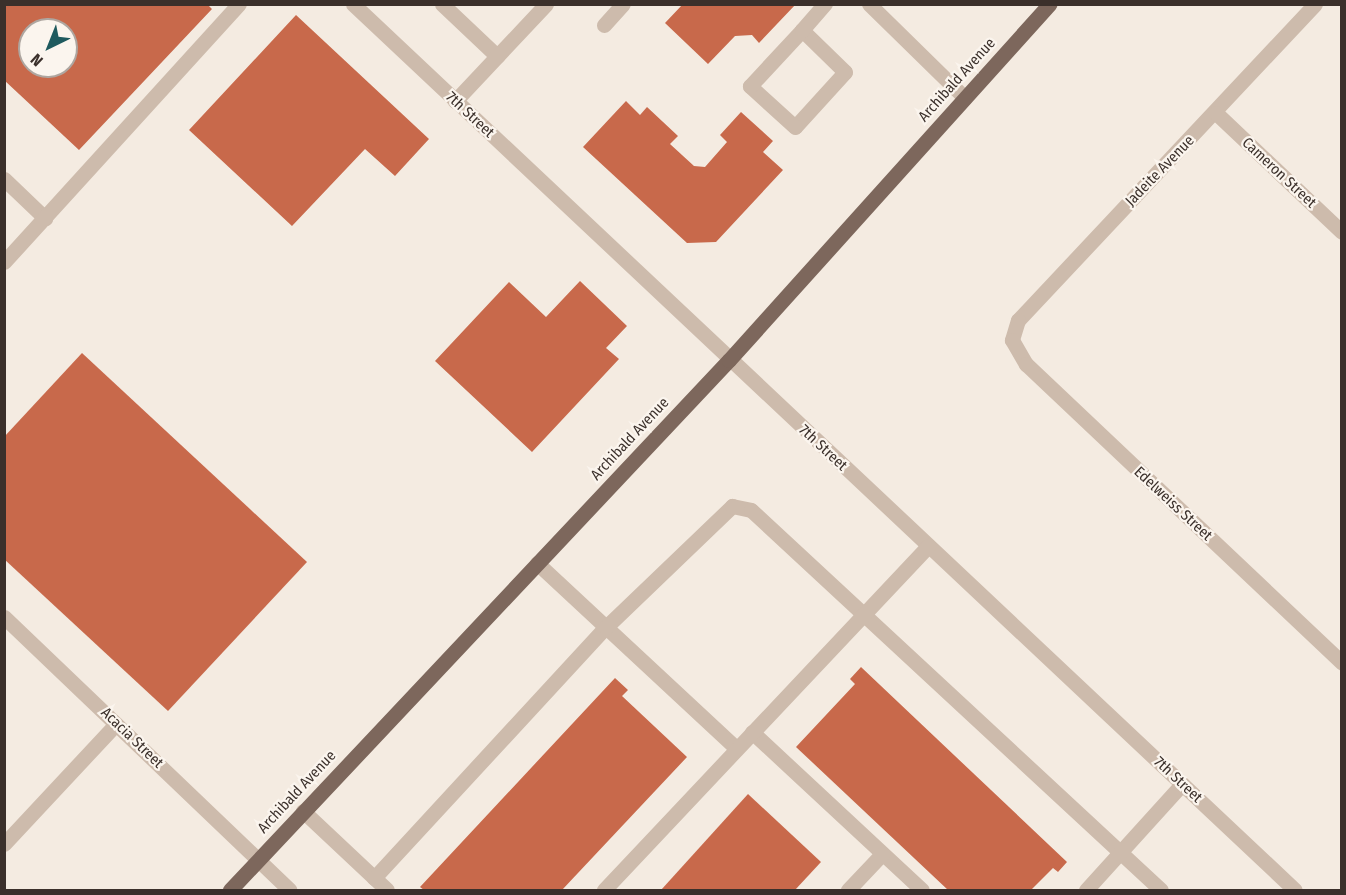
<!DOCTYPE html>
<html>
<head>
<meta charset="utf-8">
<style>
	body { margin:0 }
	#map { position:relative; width:1346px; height:895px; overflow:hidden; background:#f4ebe1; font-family:"Fira Sans Condensed",sans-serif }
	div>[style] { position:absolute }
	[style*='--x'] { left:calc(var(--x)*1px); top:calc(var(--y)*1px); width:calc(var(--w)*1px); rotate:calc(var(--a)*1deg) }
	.building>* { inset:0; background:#c8694b }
	.minor>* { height:15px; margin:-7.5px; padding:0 7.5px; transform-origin:7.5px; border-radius:7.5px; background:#cdbbac }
	.major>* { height:15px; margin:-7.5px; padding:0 7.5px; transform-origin:7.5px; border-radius:7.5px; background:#7d675c }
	span { translate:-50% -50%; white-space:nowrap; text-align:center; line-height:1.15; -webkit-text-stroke:4.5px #fbf5ee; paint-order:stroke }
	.street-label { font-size:15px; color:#3b302b }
	.frame { position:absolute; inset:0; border:6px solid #3b302b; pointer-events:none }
	.north { position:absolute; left:18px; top:18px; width:60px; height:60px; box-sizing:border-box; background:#fbf5ee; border:2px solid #aea6a0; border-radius:50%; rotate:223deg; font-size:16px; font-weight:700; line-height:24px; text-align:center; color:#3b302b }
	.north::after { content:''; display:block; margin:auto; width:21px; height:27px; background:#1f5a5e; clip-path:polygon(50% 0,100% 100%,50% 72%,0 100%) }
</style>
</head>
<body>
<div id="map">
	<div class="building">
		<div style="clip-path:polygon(evenodd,4px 4px,207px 4px,212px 9px,79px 150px,4px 80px,4px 4px,30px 30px,66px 30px,66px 66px,30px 66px,30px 30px)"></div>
		<div style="clip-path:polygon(683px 4px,796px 4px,759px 43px,752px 35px,735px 36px,708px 64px,665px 23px)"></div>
		<div style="clip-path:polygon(296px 15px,429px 139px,395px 176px,365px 149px,292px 226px,189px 130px)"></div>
		<div style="clip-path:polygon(626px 101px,640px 115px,647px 107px,678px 136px,670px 144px,694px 166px,705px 167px,727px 142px,720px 135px,741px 112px,773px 141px,763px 152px,783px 170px,716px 242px,687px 243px,583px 147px)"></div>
		<div style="clip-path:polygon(580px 281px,627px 326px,606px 348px,619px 359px,532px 452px,435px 361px,509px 282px,546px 317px)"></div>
		<div style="clip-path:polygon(82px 353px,307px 562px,168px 711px,4px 559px,4px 437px)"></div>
		<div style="clip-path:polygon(861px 667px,1067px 862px,1058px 872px,1053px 868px,1031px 890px,948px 890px,796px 747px,855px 684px,850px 679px)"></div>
		<div style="clip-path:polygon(615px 678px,628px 690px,622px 696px,687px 757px,562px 890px,424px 890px,420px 887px)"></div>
		<div style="clip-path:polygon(748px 794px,821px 862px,795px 890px,661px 890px)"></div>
	</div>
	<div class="minor">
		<div style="--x:353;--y:4;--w:1293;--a:43.25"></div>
		<div style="--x:442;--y:4;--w:76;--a:43.4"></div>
		<div style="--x:869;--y:4;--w:134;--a:44.4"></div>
		<div style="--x:1315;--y:4;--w:434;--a:133.2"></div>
		<div style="--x:1018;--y:320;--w:21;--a:107"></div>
		<div style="--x:1012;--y:340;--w:28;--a:60"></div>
		<div style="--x:1026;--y:364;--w:435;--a:43.4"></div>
		<div style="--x:604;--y:25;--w:28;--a:-48"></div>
		<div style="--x:802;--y:30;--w:60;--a:44.3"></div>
		<div style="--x:845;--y:72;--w:74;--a:132.3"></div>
		<div style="--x:795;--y:127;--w:61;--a:-137.7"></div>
		<div style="--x:750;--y:86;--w:76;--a:-47.1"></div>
		<div style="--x:802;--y:30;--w:35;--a:-49"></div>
		<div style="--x:455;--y:101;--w:133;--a:-46.8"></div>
		<div style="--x:1216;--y:113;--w:173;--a:43.4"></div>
		<div style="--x:4;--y:179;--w:57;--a:43.6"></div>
		<div style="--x:4;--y:262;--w:349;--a:-47.7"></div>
		<div style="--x:537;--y:563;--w:272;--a:42.9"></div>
		<div style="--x:4;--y:617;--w:395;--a:43.7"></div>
		<div style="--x:752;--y:732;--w:232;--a:42.9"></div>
		<div style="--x:303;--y:811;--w:115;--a:43.2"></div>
		<div style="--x:4;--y:844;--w:164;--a:-47"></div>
		<div style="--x:374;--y:878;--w:342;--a:-47.3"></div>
		<div style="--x:606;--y:627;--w:175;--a:-43.8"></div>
		<div style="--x:732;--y:506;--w:19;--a:12"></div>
		<div style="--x:751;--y:510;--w:559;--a:42.83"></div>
		<div style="--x:604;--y:890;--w:473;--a:-46.7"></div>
		<div style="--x:848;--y:890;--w:50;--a:-46.6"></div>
		<div style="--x:1086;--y:890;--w:143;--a:-47.8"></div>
	</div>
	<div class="major">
		<div style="--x:230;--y:890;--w:728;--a:-46.73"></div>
		<div style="--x:729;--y:360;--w:479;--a:-48"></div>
	</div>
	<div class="street-label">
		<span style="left:957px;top:80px;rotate:-48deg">Archibald Avenue</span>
		<span style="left:470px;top:115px;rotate:43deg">7th Street</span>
		<span style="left:1160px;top:171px;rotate:-46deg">Jadeite Avenue</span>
		<span style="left:1279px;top:173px;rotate:43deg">Cameron Street</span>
		<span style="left:630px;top:439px;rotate:-47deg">Archibald Avenue</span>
		<span style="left:823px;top:448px;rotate:43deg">7th Street</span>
		<span style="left:1173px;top:504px;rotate:43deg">Edelweiss Street</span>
		<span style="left:132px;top:738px;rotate:44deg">Acacia Street</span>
		<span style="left:1178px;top:780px;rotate:43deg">7th Street</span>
		<span style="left:297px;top:792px;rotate:-47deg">Archibald Avenue</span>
	</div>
	<div class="frame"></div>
	<div class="north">N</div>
</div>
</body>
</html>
